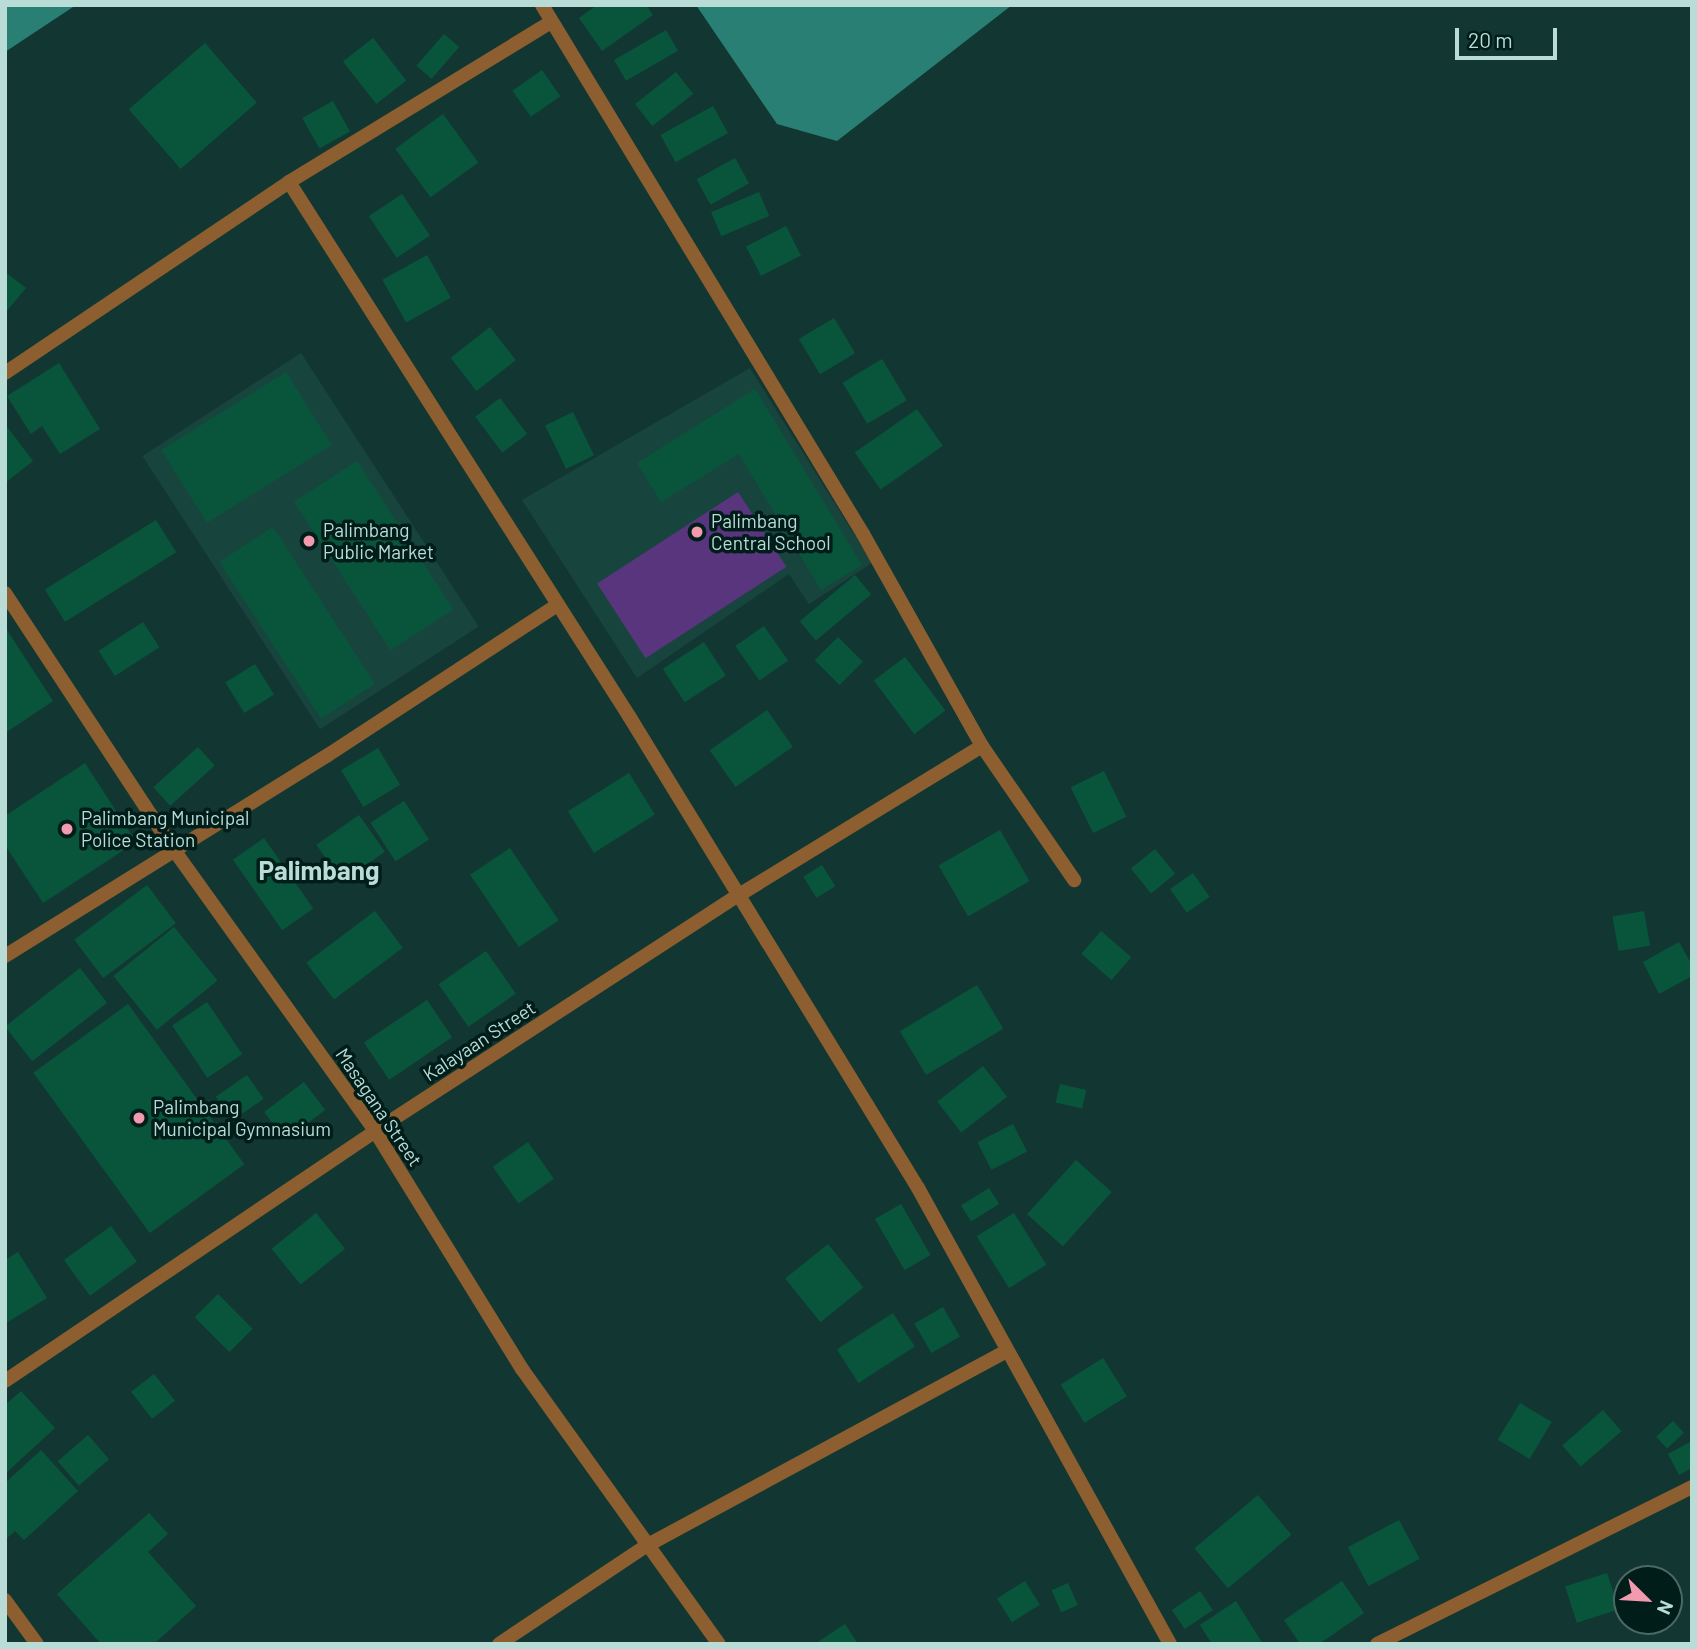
<!DOCTYPE html>
<html>
<head>
<meta charset="utf-8">
<style>
	body { margin:0 }
	#map { position:relative; width:1697px; height:1649px; overflow:hidden; background:#123732; font-family:Barlow,sans-serif }
	div>[style] { position:absolute }
	[style*='--x'] { left:calc(var(--x)*1px); top:calc(var(--y)*1px); width:calc(var(--w)*1px); rotate:calc(var(--a)*1deg) }
	.built>* { inset:0; background:#18443e; transform-origin:0 0 }
	.green>* { inset:0; background:#58357d; transform-origin:0 0 }
	.water>* { inset:0; background:#2a7f75 }
	.building>* { inset:0; background:#09553c; transform-origin:0 0 }
	.minor>* { height:14px; margin:-7px; padding:0 7px; transform-origin:7px; border-radius:7px; background:#8d5e2f }
	.tertiary>* { height:14px; margin:-7px; padding:0 7px; transform-origin:7px; border-radius:7px; background:#8d5e2f }
	.dots>* { width:19px; height:19px; translate:-50% -50%; box-sizing:border-box; border:4px solid #011d19; border-radius:50% }
	span { translate:-50% -50%; white-space:nowrap; text-align:center; line-height:1.15; -webkit-text-stroke:7px #011d19; paint-order:stroke }
	.poi-label { font-size:19px; color:#badcd6 }
	.left { translate:0 -50%; text-align:left }
	.street-label { font-size:19px; color:#badcd6 }
	.district-label { font-size:26px; color:#badcd6; font-weight:700 }
	.frame { position:absolute; inset:0; border:7px solid #badcd6; pointer-events:none }
	.north { position:absolute; left:1613px; top:1565px; width:70px; height:70px; box-sizing:border-box; background:#011d19; border:2px solid #4b6965; border-radius:50%; rotate:114deg; font-size:19px; font-weight:700; line-height:28px; text-align:center; color:#badcd6 }
	.north::after { content:''; display:block; margin:auto; width:24px; height:32px; background:#f29aaf; clip-path:polygon(50% 0,100% 100%,50% 72%,0 100%) }
	.scale { position:absolute; left:1455px; top:28px; width:102px; height:32px; box-sizing:border-box; border:4px solid #badcd6; border-top:0; padding-left:9px; font-size:21px; line-height:24px; white-space:nowrap; color:#badcd6; -webkit-text-stroke:5px #011d19; paint-order:stroke }
</style>
</head>
<body>
<div id="map">
	<div class="built">
		<div style="left:301px;top:353px;width:326px;height:189px;rotate:57deg"></div>
		<div style="clip-path:polygon(750px 368px,872px 563px,809px 604px,789px 574px,637px 678px,522px 500px)"></div>
	</div>
	<div class="green">
		<div style="left:738px;top:492px;width:89px;height:168px;rotate:57deg"></div>
	</div>
	<div class="water">
		<div style="clip-path:polygon(5px 5px,76px 5px,5px 52px)"></div>
		<div style="clip-path:polygon(696px 5px,1012px 5px,837px 141px,777px 124px)"></div>
	</div>
	<div class="building">
		<div style="clip-path:polygon(597px 5px,646px 5px,653px 15px,602px 51px,579px 18px)"></div>
		<div style="left:666px;top:30px;width:24px;height:60px;rotate:60deg"></div>
		<div style="left:444px;top:34px;width:20px;height:42px;rotate:41deg"></div>
		<div style="left:373px;top:38px;width:54px;height:38px;rotate:52deg"></div>
		<div style="left:205px;top:43px;width:79px;height:101px;rotate:49deg"></div>
		<div style="left:542px;top:70px;width:32px;height:36px;rotate:55deg"></div>
		<div style="left:676px;top:72px;width:28px;height:52px;rotate:52deg"></div>
		<div style="left:333px;top:101px;width:35px;height:35px;rotate:61deg"></div>
		<div style="left:713px;top:106px;width:31px;height:60px;rotate:61deg"></div>
		<div style="left:443px;top:114px;width:60px;height:59px;rotate:54deg"></div>
		<div style="left:735px;top:158px;width:29px;height:44px;rotate:61deg"></div>
		<div style="left:759px;top:192px;width:26px;height:52px;rotate:67deg"></div>
		<div style="left:402px;top:194px;width:50px;height:40px;rotate:56deg"></div>
		<div style="left:786px;top:226px;width:33px;height:45px;rotate:63deg"></div>
		<div style="left:427px;top:255px;width:49px;height:51px;rotate:61deg"></div>
		<div style="clip-path:polygon(5px 272px,26px 288px,5px 313px)"></div>
		<div style="left:834px;top:318px;width:41px;height:41px;rotate:59deg"></div>
		<div style="left:490px;top:327px;width:42px;height:50px;rotate:52deg"></div>
		<div style="left:882px;top:359px;width:48px;height:46px;rotate:59deg"></div>
		<div style="clip-path:polygon(59px 363px,100px 429px,60px 454px,42px 426px,31px 434px,7px 396px)"></div>
		<div style="left:286px;top:372px;width:86px;height:147px;rotate:58deg"></div>
		<div style="clip-path:polygon(755px 389px,862px 565px,821px 590px,739px 454px,661px 502px,637px 463px)"></div>
		<div style="left:500px;top:398px;width:45px;height:31px;rotate:53deg"></div>
		<div style="left:917px;top:409px;width:45px;height:76px;rotate:55deg"></div>
		<div style="left:573px;top:412px;width:48px;height:31px;rotate:64deg"></div>
		<div style="clip-path:polygon(5px 424px,33px 461px,5px 483px)"></div>
		<div style="left:357px;top:461px;width:177px;height:75px;rotate:57deg"></div>
		<div style="left:156px;top:520px;width:38px;height:131px;rotate:58deg"></div>
		<div style="left:273px;top:527px;width:187px;height:64px;rotate:57deg"></div>
		<div style="left:855px;top:575px;width:25px;height:72px;rotate:50deg"></div>
		<div style="left:143px;top:622px;width:30px;height:53px;rotate:57deg"></div>
		<div style="left:764px;top:626px;width:42px;height:35px;rotate:55deg"></div>
		<div style="clip-path:polygon(5px 627px,53px 701px,5px 733px)"></div>
		<div style="left:838px;top:637px;width:35px;height:33px;rotate:45deg"></div>
		<div style="left:704px;top:642px;width:40px;height:49px;rotate:57deg"></div>
		<div style="left:905px;top:657px;width:67px;height:39px;rotate:53deg"></div>
		<div style="left:255px;top:664px;width:36px;height:35px;rotate:58deg"></div>
		<div style="left:767px;top:710px;width:45px;height:70px;rotate:55deg"></div>
		<div style="left:198px;top:747px;width:25px;height:60px;rotate:48deg"></div>
		<div style="left:378px;top:748px;width:43px;height:43px;rotate:59deg"></div>
		<div style="clip-path:polygon(85px 763px,136px 842px,43px 903px,5px 845px,5px 816px)"></div>
		<div style="left:1104px;top:771px;width:51px;height:37px;rotate:64deg"></div>
		<div style="left:629px;top:773px;width:49px;height:72px;rotate:58deg"></div>
		<div style="left:404px;top:801px;width:46px;height:40px;rotate:57deg"></div>
		<div style="left:359px;top:815px;width:45px;height:52px;rotate:55deg"></div>
		<div style="left:1000px;top:830px;width:59px;height:71px;rotate:60deg"></div>
		<div style="left:264px;top:838px;width:86px;height:38px;rotate:55deg"></div>
		<div style="left:510px;top:848px;width:87px;height:48px;rotate:56deg"></div>
		<div style="left:1155px;top:849px;width:32px;height:31px;rotate:51deg"></div>
		<div style="left:822px;top:865px;width:25px;height:22px;rotate:58deg"></div>
		<div style="left:1193px;top:873px;width:29px;height:28px;rotate:55deg"></div>
		<div style="left:147px;top:885px;width:48px;height:91px;rotate:53deg"></div>
		<div style="left:375px;top:911px;width:46px;height:86px;rotate:53deg"></div>
		<div style="left:1644px;top:911px;width:35px;height:32px;rotate:80deg"></div>
		<div style="left:174px;top:927px;width:69px;height:78px;rotate:51deg"></div>
		<div style="left:1101px;top:931px;width:40px;height:30px;rotate:41deg"></div>
		<div style="clip-path:polygon(1679px 942px,1692px 965px,1692px 976px,1659px 994px,1643px 962px)"></div>
		<div style="left:486px;top:951px;width:52px;height:58px;rotate:55deg"></div>
		<div style="left:80px;top:968px;width:44px;height:95px;rotate:52deg"></div>
		<div style="left:977px;top:985px;width:51px;height:90px;rotate:59deg"></div>
		<div style="left:427px;top:1000px;width:45px;height:76px;rotate:56deg"></div>
		<div style="left:207px;top:1002px;width:63px;height:42px;rotate:56deg"></div>
		<div style="left:128px;top:1004px;width:198px;height:117px;rotate:54deg"></div>
		<div style="left:983px;top:1066px;width:39px;height:58px;rotate:52deg"></div>
		<div style="left:247px;top:1075px;width:29px;height:38px;rotate:55deg"></div>
		<div style="left:304px;top:1082px;width:35px;height:50px;rotate:53deg"></div>
		<div style="left:1060px;top:1084px;width:27px;height:19px;rotate:13deg"></div>
		<div style="left:1013px;top:1124px;width:31px;height:40px;rotate:63deg"></div>
		<div style="left:528px;top:1142px;width:45px;height:43px;rotate:55deg"></div>
		<div style="left:1076px;top:1160px;width:48px;height:73px;rotate:42deg"></div>
		<div style="left:989px;top:1188px;width:19px;height:33px;rotate:58deg"></div>
		<div style="left:901px;top:1204px;width:59px;height:30px;rotate:60deg"></div>
		<div style="left:316px;top:1213px;width:46px;height:57px;rotate:51deg"></div>
		<div style="left:1014px;top:1213px;width:61px;height:44px;rotate:58deg"></div>
		<div style="left:111px;top:1226px;width:44px;height:58px;rotate:54deg"></div>
		<div style="left:828px;top:1244px;width:56px;height:55px;rotate:51deg"></div>
		<div style="clip-path:polygon(18px 1252px,47px 1298px,6px 1323px,5px 1260px)"></div>
		<div style="left:218px;top:1294px;width:49px;height:33px;rotate:45deg"></div>
		<div style="left:943px;top:1307px;width:34px;height:33px;rotate:60deg"></div>
		<div style="left:893px;top:1313px;width:40px;height:67px;rotate:57deg"></div>
		<div style="left:1103px;top:1358px;width:45px;height:50px;rotate:58deg"></div>
		<div style="left:154px;top:1374px;width:34px;height:29px;rotate:52deg"></div>
		<div style="clip-path:polygon(21px 1391px,55px 1428px,5px 1474px,5px 1405px)"></div>
		<div style="left:1520px;top:1403px;width:37px;height:43px;rotate:31deg"></div>
		<div style="left:1603px;top:1410px;width:28px;height:54px;rotate:49deg"></div>
		<div style="left:1673px;top:1421px;width:16px;height:23px;rotate:47deg"></div>
		<div style="left:88px;top:1435px;width:32px;height:40px;rotate:49deg"></div>
		<div style="clip-path:polygon(1692px 1441px,1692px 1468px,1679px 1475px,1668px 1454px)"></div>
		<div style="clip-path:polygon(41px 1450px,78px 1491px,24px 1540px,15px 1531px,5px 1540px,5px 1483px)"></div>
		<div style="left:1258px;top:1495px;width:52px;height:83px;rotate:50deg"></div>
		<div style="clip-path:polygon(149px 1513px,168px 1534px,148px 1552px,196px 1606px,154px 1644px,101px 1644px,57px 1594px)"></div>
		<div style="left:1399px;top:1520px;width:44px;height:58px;rotate:62deg"></div>
		<div style="left:1607px;top:1573px;width:38px;height:44px;rotate:72deg"></div>
		<div style="left:1025px;top:1581px;width:28px;height:33px;rotate:58deg"></div>
		<div style="clip-path:polygon(1342px 1581px,1364px 1613px,1319px 1644px,1300px 1644px,1284px 1620px)"></div>
		<div style="left:1068px;top:1583px;width:24px;height:18px;rotate:66deg"></div>
		<div style="left:1200px;top:1591px;width:23px;height:34px;rotate:56deg"></div>
		<div style="clip-path:polygon(1236px 1601px,1263px 1644px,1212px 1644px,1200px 1625px)"></div>
		<div style="clip-path:polygon(845px 1624px,858px 1644px,815px 1644px)"></div>
	</div>
	<div class="minor">
		<div style="--x:542;--y:5;--w:619;--a:58.75"></div>
		<div style="--x:863;--y:534;--w:243;--a:60.7"></div>
		<div style="--x:982;--y:746;--w:163;--a:55.5"></div>
		<div style="--x:289;--y:182;--w:633;--a:57.51"></div>
		<div style="--x:629;--y:716;--w:553;--a:58.52"></div>
		<div style="--x:918;--y:1188;--w:521;--a:61.07"></div>
		<div style="--x:5;--y:373;--w:342;--a:-33.9"></div>
		<div style="--x:289;--y:182;--w:307;--a:-31.4"></div>
		<div style="--x:5;--y:593;--w:308;--a:56.7"></div>
		<div style="--x:174;--y:850;--w:345;--a:54.4"></div>
		<div style="--x:375;--y:1131;--w:280;--a:58.3"></div>
		<div style="--x:522;--y:1369;--w:338;--a:54.4"></div>
		<div style="--x:5;--y:956;--w:380;--a:-31.9"></div>
		<div style="--x:328;--y:755;--w:272;--a:-33.2"></div>
		<div style="--x:5;--y:1381;--w:447;--a:-34"></div>
		<div style="--x:375;--y:1131;--w:434;--a:-33"></div>
		<div style="--x:739;--y:895;--w:285;--a:-31.5"></div>
		<div style="--x:499;--y:1644;--w:177;--a:-33.7"></div>
		<div style="--x:646;--y:1546;--w:410;--a:-28.4"></div>
		<div style="--x:1377;--y:1644;--w:352;--a:-26.5"></div>
	</div>
	<div class="tertiary">
		<div style="--x:5;--y:1600;--w:54;--a:54"></div>
	</div>
	<div class="dots">
		<div style="left:697px;top:532px;background:#f29aaf"></div>
		<div style="left:309px;top:541px;background:#f29aaf"></div>
		<div style="left:67px;top:829px;background:#f29aaf"></div>
		<div style="left:139px;top:1118px;background:#f29aaf"></div>
	</div>
	<div class="poi-label">
		<span class="left" style="left:711px;top:532px">Palimbang<br>Central School</span>
		<span class="left" style="left:323px;top:541px">Palimbang<br>Public Market</span>
		<span class="left" style="left:81px;top:829px">Palimbang Municipal<br>Police Station</span>
		<span class="left" style="left:153px;top:1118px">Palimbang<br>Municipal Gymnasium</span>
	</div>
	<div class="street-label">
		<span style="left:479px;top:1041px;rotate:-33deg">Kalayaan Street</span>
		<span style="left:379px;top:1107px;rotate:56deg">Masagana Street</span>
	</div>
	<div class="district-label">
		<span style="left:319px;top:870px">Palimbang</span>
	</div>
	<div class="frame"></div>
	<div class="north">N</div>
	<div class="scale">20 m</div>
</div>
</body>
</html>
